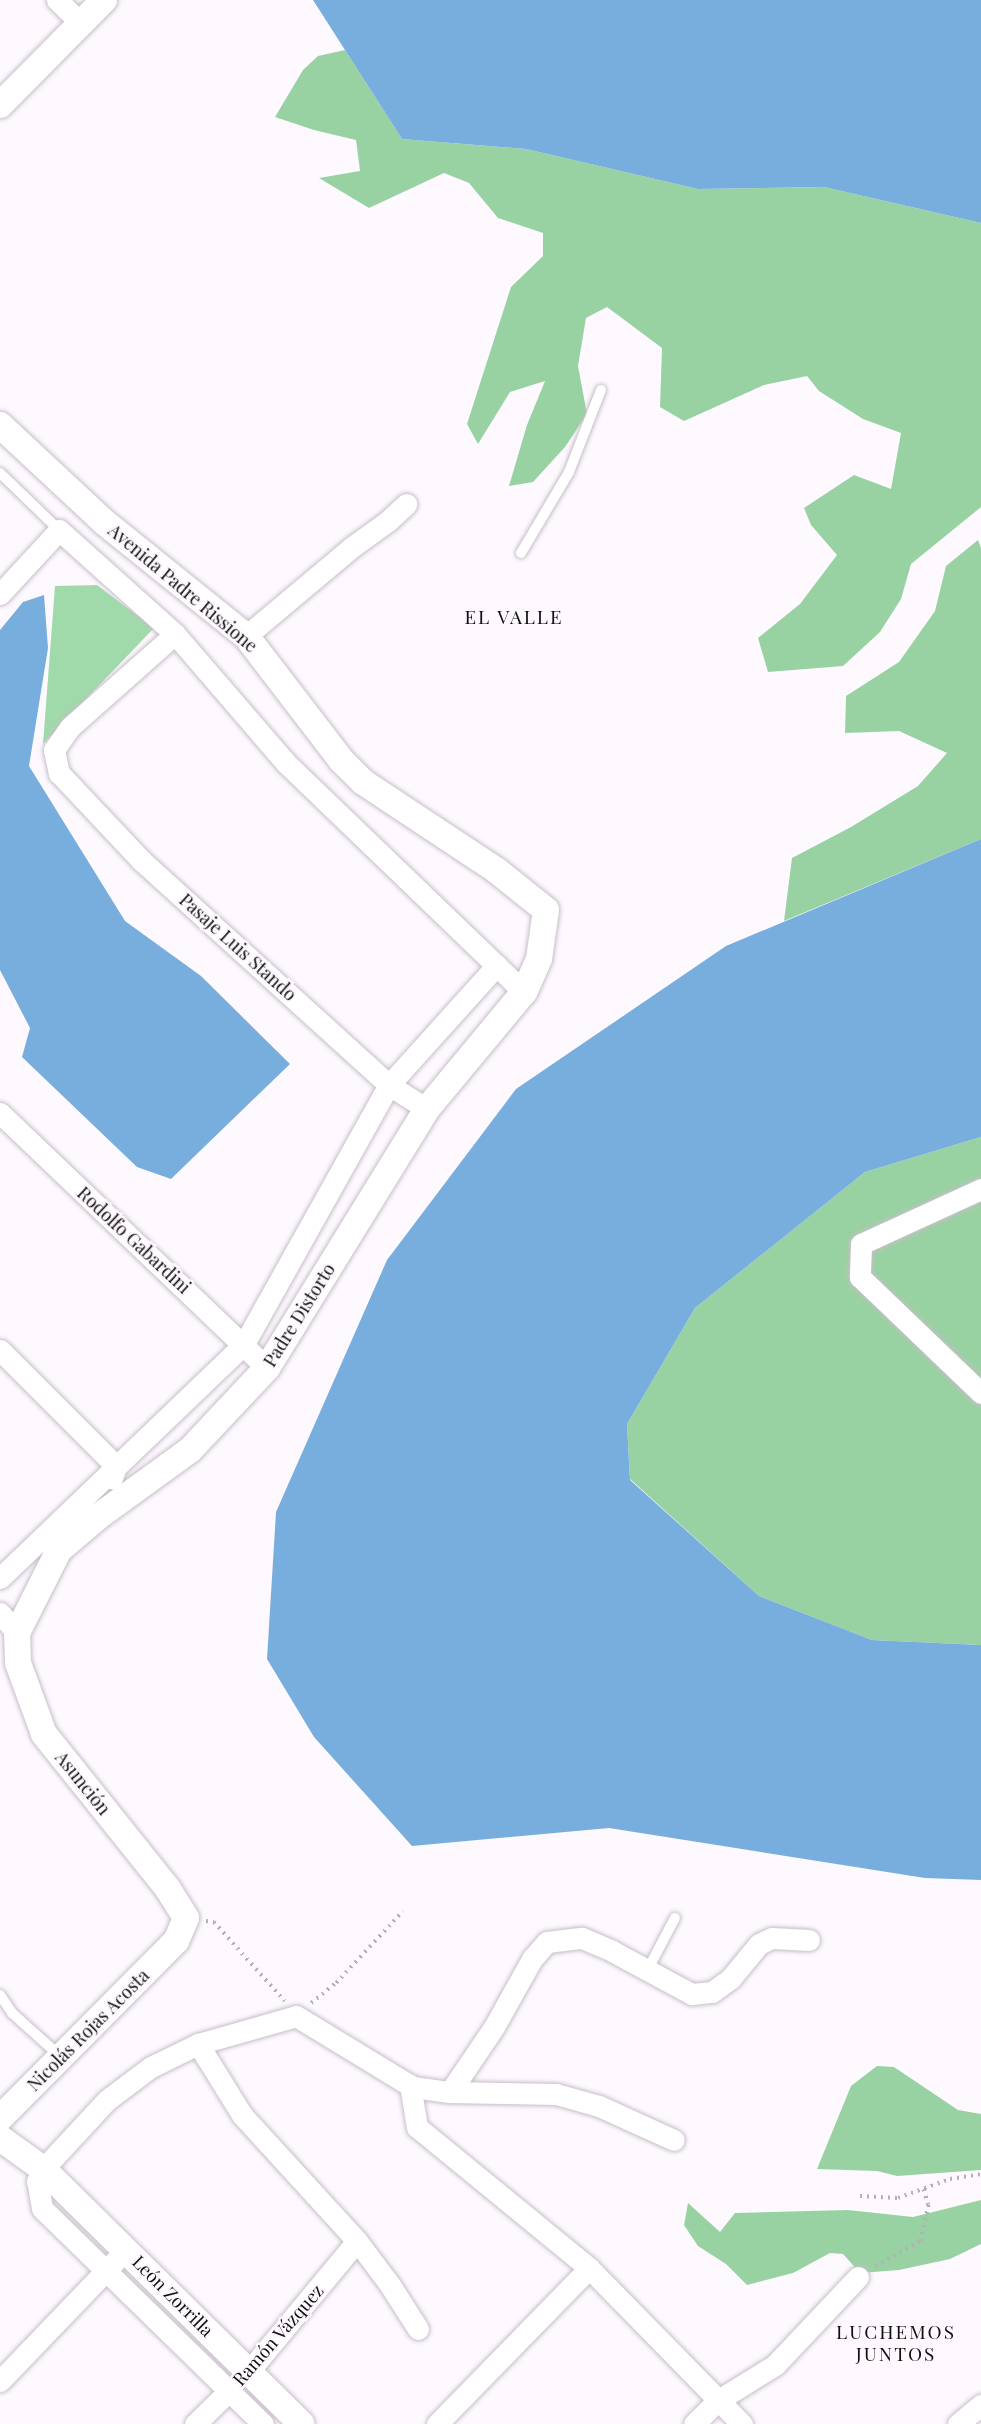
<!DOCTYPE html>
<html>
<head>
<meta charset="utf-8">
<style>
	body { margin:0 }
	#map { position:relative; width:981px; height:2424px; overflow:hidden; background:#fef9ff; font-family:"Playfair Display",serif }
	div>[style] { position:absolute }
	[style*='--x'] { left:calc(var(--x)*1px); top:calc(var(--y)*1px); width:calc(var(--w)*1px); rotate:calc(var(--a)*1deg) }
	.green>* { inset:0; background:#a0daaa }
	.forest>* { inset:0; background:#98d2a2 }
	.water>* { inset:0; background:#77aedd }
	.path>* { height:3.5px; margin-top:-1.75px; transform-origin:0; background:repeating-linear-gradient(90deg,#b3afb4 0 2px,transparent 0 7px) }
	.roads { filter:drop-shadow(0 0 2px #c7bec8) drop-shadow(0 0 2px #c7bec8) }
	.service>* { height:10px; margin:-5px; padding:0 5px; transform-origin:5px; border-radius:5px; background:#fff }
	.minor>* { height:21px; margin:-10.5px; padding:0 10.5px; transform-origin:10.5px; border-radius:10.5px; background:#fff }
	.tertiary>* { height:26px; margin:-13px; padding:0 13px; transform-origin:13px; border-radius:13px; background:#fff }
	span { translate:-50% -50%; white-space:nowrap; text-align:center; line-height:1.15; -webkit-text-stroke:5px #fef9ff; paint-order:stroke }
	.street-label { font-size:18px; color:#110e11 }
	.neighbourhood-label { font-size:19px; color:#110e11; letter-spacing:2px }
</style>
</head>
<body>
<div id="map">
	<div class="green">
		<div style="clip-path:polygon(97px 585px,154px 628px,43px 744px,55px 586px)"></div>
	</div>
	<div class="forest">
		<div style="clip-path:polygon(345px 50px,402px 139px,526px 149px,698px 189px,824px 187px,981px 223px,981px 507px,911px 564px,901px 599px,880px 632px,843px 666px,768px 672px,758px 638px,800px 604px,837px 555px,811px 525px,804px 508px,854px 475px,891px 489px,901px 433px,863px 419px,819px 391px,807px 376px,764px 385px,684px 421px,660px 407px,662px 348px,607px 307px,586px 318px,578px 366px,587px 414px,565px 447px,533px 482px,509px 486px,527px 425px,545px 381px,510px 392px,478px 444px,467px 424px,511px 287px,543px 256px,543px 233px,498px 218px,469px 183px,444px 173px,369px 208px,319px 178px,360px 171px,356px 140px,314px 130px,275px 117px,303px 70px,318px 56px)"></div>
		<div style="clip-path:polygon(978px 540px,981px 548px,981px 839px,784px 921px,792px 858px,851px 827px,918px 786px,947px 753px,899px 731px,845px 733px,846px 696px,899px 662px,935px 611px,946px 566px)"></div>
		<div style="clip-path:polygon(981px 1137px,981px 1645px,872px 1640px,759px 1596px,630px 1479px,627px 1424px,695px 1308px,865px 1172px)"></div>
		<div style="clip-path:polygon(877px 2066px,894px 2067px,958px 2110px,981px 2114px,981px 2170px,897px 2176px,877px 2171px,817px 2169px,851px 2086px)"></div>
		<div style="clip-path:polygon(981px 2200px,981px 2244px,950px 2259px,899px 2270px,860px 2273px,843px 2254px,830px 2253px,793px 2273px,747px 2285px,726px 2264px,698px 2246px,684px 2225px,688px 2203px,720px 2232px,735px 2213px,848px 2210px,913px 2217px)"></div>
	</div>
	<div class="water">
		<div style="clip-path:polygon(313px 0,981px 0,981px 223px,824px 187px,698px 189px,526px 149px,402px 139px)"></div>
		<div style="clip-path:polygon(44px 595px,48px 648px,29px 766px,125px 921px,201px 976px,290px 1064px,171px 1179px,137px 1167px,22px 1057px,30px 1028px,0 970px,0 630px,23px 602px)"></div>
		<div style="clip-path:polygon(981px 839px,981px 1137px,865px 1172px,695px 1308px,627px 1424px,630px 1480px,759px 1596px,872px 1640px,981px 1645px,981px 1880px,925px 1878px,609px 1828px,412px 1846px,314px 1737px,267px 1659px,276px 1512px,387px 1260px,516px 1089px,726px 946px)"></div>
	</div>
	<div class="path">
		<div style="--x:206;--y:1921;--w:8;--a:7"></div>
		<div style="--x:214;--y:1922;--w:106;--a:48.1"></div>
		<div style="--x:311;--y:2003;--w:32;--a:-39"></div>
		<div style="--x:336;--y:1983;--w:98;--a:-47.1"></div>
		<div style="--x:860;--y:2196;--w:38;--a:3"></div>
		<div style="--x:898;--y:2198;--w:55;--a:-20.1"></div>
		<div style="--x:950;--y:2179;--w:31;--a:-9"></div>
		<div style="--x:875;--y:2266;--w:51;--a:-29.1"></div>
		<div style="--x:920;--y:2241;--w:37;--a:-77"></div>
		<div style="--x:928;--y:2205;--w:17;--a:-107"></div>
	</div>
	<div class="roads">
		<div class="service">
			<div style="--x:0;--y:473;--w:82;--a:44"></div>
			<div style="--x:521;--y:553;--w:94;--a:-59.3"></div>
			<div style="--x:569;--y:472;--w:88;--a:-68.7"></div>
			<div style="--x:647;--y:1971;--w:60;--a:-62.2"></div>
			<div style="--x:0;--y:1995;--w:22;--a:56"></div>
			<div style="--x:12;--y:2013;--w:64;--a:41.9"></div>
		</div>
		<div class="minor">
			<div style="--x:57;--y:0;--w:32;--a:44"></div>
			<div style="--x:0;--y:594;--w:87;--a:-47.3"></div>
			<div style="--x:59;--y:530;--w:156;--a:41.9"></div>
			<div style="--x:175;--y:634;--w:170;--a:49.3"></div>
			<div style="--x:286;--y:763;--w:330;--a:43.9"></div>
			<div style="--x:175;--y:634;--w:140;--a:138.5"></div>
			<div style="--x:70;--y:727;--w:28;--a:125"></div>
			<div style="--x:54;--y:750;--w:24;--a:78"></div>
			<div style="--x:59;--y:773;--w:121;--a:46.7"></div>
			<div style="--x:142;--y:861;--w:333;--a:42.2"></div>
			<div style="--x:389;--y:1085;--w:45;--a:32.3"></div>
			<div style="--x:246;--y:636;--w:138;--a:-40"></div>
			<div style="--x:352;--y:547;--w:44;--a:-35.8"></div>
			<div style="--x:388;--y:521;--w:25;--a:-43"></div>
			<div style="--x:0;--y:1113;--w:369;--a:43.7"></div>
			<div style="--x:981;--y:1189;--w:132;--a:155.4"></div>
			<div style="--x:861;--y:1244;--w:33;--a:92"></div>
			<div style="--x:860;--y:1277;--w:168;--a:43.8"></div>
			<div style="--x:0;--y:1350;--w:164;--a:45"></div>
			<div style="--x:116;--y:1466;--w:13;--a:108"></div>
			<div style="--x:0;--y:1578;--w:338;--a:-43.8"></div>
			<div style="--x:244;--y:1344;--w:297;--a:-60.8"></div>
			<div style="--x:389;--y:1085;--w:161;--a:-48"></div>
			<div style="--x:0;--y:1613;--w:26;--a:50"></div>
			<div style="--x:198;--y:2044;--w:84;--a:58.2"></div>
			<div style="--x:242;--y:2115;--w:171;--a:47.6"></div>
			<div style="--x:357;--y:2241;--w:55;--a:53.1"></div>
			<div style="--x:390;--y:2285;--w:52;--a:57.5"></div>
			<div style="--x:410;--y:2085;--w:43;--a:80.5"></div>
			<div style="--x:417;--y:2127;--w:222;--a:39.3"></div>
			<div style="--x:589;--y:2268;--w:219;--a:45.6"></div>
			<div style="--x:450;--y:2092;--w:78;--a:-55.9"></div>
			<div style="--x:494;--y:2027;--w:78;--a:-60.8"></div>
			<div style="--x:532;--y:1959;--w:23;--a:-49"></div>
			<div style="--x:547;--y:1942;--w:35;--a:-7"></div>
			<div style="--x:582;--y:1938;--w:33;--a:23"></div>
			<div style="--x:612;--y:1951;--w:91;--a:28.3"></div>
			<div style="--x:692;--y:1994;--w:20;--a:-6"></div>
			<div style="--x:712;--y:1992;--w:24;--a:-36"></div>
			<div style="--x:731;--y:1978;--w:44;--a:-50.5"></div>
			<div style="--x:759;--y:1944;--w:14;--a:-25"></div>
			<div style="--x:772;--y:1938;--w:37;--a:3"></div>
			<div style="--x:249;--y:2371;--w:169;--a:-50.3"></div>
			<div style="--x:0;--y:2381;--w:166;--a:-46.2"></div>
			<div style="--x:195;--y:2424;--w:49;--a:-44.2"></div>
			<div style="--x:263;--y:2424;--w:309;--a:-135.7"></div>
			<div style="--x:42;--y:2208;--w:27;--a:-100"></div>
			<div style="--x:37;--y:2181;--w:13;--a:-63"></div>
			<div style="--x:43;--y:2169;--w:94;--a:-47.2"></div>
			<div style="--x:107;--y:2100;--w:55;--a:-36.9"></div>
			<div style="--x:151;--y:2067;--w:52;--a:-26.1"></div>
			<div style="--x:198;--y:2044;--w:102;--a:-15.9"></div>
			<div style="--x:296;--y:2016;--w:137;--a:31.3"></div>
			<div style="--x:413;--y:2087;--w:37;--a:8"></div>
			<div style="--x:450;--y:2092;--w:106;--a:1.1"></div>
			<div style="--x:556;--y:2094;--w:45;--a:15.6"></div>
			<div style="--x:599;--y:2106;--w:82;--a:24.4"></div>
			<div style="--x:437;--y:2424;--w:218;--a:-45.7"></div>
			<div style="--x:694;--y:2424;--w:33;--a:-45"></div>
			<div style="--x:717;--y:2401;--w:68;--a:-31.8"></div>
			<div style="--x:775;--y:2365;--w:121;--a:-46.7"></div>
			<div style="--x:958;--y:2424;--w:30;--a:-40"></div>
		</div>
		<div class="tertiary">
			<div style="--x:0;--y:105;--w:148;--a:-45.3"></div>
			<div style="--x:0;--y:425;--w:142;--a:43"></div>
			<div style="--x:104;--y:522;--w:182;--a:38.8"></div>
			<div style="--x:246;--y:636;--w:156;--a:52.5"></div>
			<div style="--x:341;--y:760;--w:31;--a:45"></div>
			<div style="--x:363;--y:782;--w:159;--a:33.5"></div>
			<div style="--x:496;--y:870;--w:64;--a:38.7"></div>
			<div style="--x:546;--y:910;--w:49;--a:98.1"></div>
			<div style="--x:539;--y:959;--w:36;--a:114"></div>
			<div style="--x:524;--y:992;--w:152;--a:129.7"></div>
			<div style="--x:427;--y:1109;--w:304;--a:121.7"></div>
			<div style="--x:267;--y:1368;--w:112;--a:133.2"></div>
			<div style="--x:190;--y:1450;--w:112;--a:144"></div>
			<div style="--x:99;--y:1516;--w:52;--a:139.6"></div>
			<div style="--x:59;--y:1550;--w:93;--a:116.8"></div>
			<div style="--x:17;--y:1633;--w:30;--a:88"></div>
			<div style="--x:18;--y:1663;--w:76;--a:69.9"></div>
			<div style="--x:44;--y:1734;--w:198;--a:51.3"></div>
			<div style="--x:168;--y:1889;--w:34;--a:58"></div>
			<div style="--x:186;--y:1918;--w:25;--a:113"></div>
			<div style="--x:176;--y:1941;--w:250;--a:134.8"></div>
			<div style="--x:0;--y:2138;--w:53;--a:35.8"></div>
			<div style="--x:43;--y:2169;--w:363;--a:44.6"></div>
		</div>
	</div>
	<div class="street-label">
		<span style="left:183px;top:588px;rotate:40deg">Avenida Padre Rissione</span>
		<span style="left:238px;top:947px;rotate:42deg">Pasaje Luis Stando</span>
		<span style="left:134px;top:1240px;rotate:43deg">Rodolfo Gabardini</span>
		<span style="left:299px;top:1315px;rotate:-58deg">Padre Distorto</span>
		<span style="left:83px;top:1783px;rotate:51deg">Asunción</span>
		<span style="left:88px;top:2030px;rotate:-45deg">Nicolás Rojas Acosta</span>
		<span style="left:173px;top:2296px;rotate:45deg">León Zorrilla</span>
		<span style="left:278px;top:2335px;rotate:-49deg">Ramón Vázquez</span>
	</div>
	<div class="neighbourhood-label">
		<span style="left:514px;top:617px">EL VALLE</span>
		<span style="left:896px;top:2343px">LUCHEMOS<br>JUNTOS</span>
	</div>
</div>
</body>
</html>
